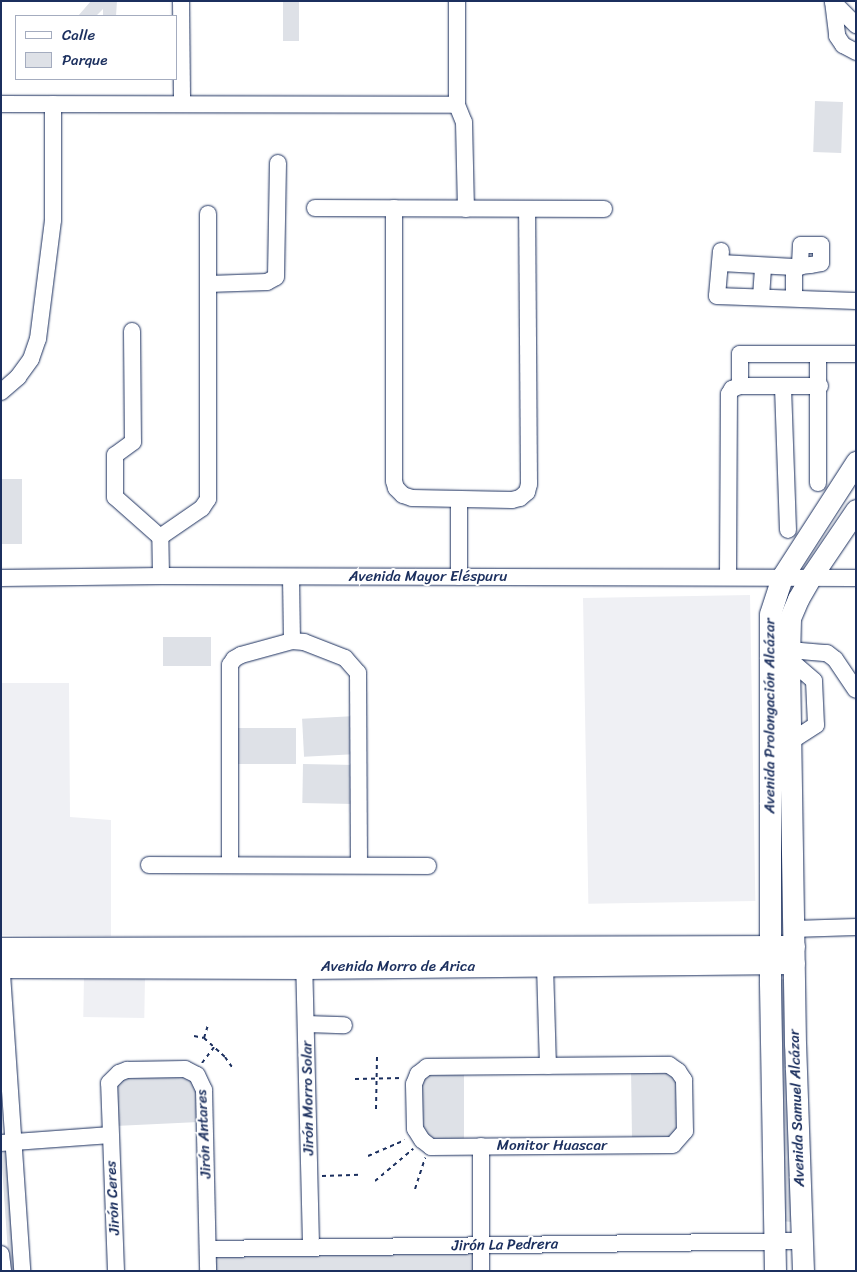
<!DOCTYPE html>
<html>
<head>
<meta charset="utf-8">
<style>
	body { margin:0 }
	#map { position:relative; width:857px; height:1272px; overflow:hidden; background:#fff; font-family:Sriracha,sans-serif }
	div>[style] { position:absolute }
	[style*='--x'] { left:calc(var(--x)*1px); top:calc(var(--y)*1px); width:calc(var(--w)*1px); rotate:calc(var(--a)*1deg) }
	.built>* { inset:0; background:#eff0f4; transform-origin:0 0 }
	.green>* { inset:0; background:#dee1e7; transform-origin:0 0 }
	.path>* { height:2px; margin-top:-1px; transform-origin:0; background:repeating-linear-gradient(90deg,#1b2f5e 0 4px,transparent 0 8px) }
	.roads { filter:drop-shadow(0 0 1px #1b2f5e) drop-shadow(0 0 1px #1b2f5e) }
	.minor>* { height:16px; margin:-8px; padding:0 8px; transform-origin:8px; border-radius:8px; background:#fff }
	.major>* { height:21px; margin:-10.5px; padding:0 10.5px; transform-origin:10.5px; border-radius:10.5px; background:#fff }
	span { translate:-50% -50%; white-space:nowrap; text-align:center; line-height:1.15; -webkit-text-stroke:4px #fff; paint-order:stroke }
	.street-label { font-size:15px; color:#1b2f5e }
	.frame { position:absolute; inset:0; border:2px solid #1b2f5e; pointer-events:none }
	.legend { position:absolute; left:15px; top:15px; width:162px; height:65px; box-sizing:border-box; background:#fff; border:1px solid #a4acbf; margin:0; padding:6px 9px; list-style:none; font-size:15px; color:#1b2f5e }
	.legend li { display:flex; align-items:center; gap:10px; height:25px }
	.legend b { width:25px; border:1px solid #a4acbf }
</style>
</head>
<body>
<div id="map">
	<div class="built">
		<div style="left:750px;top:595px;width:306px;height:167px;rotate:89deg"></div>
		<div style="clip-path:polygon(1px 683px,69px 683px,70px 817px,111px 820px,111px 936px,1px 935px)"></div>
		<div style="left:84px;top:976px;width:61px;height:41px;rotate:1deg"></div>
	</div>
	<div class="green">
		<div style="clip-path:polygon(91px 1px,117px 1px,116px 16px,103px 16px,103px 9px,96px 16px,78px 16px)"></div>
		<div style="left:283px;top:1px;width:16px;height:40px"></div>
		<div style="left:815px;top:101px;width:28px;height:51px;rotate:2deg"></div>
		<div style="left:1px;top:479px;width:21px;height:65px"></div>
		<div style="left:211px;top:637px;width:29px;height:48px;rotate:90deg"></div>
		<div style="left:356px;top:716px;width:38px;height:54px;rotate:87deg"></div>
		<div style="left:238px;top:728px;width:58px;height:36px"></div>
		<div style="left:303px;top:764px;width:52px;height:39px;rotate:1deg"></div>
		<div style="clip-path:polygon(784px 979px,792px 1222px,781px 1221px,779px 980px)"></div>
		<div style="clip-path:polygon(631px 1068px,676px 1074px,682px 1130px,673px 1140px,632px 1139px)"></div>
		<div style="clip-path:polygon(464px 1070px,464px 1143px,432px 1144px,421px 1136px,421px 1076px)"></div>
		<div style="clip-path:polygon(126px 1076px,184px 1076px,191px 1078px,197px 1087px,199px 1122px,115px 1126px,113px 1090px)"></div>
		<div style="left:9px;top:1152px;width:119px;height:8px;rotate:86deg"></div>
		<div style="left:475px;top:1251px;width:20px;height:260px;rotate:90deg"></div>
	</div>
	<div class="path">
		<div style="--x:194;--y:1036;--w:10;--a:11"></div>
		<div style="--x:204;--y:1038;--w:28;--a:42"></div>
		<div style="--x:225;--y:1057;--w:12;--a:55"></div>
		<div style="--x:204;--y:1038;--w:14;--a:-73"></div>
		<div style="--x:202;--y:1063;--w:20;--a:-53"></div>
		<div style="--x:355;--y:1079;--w:47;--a:-1.2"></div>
		<div style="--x:376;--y:1109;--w:53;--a:-88.9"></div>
		<div style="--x:368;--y:1156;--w:40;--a:-23.4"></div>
		<div style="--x:322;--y:1176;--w:38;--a:-2"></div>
		<div style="--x:375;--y:1181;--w:50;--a:-40.1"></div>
		<div style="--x:415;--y:1189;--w:33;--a:-72"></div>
	</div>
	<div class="roads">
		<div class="minor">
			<div style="--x:181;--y:1;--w:103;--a:89.4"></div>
			<div style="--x:457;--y:1;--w:104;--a:90"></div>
			<div style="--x:457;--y:105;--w:18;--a:68"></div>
			<div style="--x:464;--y:122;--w:87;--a:88.7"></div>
			<div style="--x:833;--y:1;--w:35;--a:83"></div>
			<div style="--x:837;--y:36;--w:11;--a:56"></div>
			<div style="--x:843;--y:45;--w:15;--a:28"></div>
			<div style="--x:833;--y:2;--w:33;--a:45"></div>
			<div style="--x:1;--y:104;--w:456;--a:0.1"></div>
			<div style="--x:315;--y:208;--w:289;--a:0.2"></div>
			<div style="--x:394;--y:208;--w:273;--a:90"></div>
			<div style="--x:394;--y:481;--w:7;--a:74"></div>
			<div style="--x:396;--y:488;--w:10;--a:45"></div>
			<div style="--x:403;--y:495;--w:9;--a:18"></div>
			<div style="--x:412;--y:498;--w:100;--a:1.1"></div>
			<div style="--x:512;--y:500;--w:8;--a:-14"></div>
			<div style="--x:520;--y:498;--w:9;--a:-41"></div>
			<div style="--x:527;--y:492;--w:8;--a:-76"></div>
			<div style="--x:529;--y:484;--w:275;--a:-90.4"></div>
			<div style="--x:721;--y:251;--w:45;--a:95.1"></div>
			<div style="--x:717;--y:296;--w:139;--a:2.1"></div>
			<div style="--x:721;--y:263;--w:73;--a:3.1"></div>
			<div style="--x:794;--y:267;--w:17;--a:-7"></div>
			<div style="--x:811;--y:265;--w:10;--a:-11"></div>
			<div style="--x:821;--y:263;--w:18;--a:-90"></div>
			<div style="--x:821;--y:245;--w:20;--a:180"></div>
			<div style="--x:801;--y:245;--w:22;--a:93"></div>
			<div style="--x:794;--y:267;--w:31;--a:90"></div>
			<div style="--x:208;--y:284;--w:59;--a:-1.9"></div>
			<div style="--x:267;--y:282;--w:10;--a:-29"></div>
			<div style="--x:276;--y:277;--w:114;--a:-89"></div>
			<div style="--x:761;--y:297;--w:31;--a:-86"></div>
			<div style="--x:132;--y:331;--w:111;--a:89.5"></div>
			<div style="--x:133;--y:442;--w:22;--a:144"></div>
			<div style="--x:115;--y:455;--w:42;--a:90"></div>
			<div style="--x:115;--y:497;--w:60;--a:41.6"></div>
			<div style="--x:740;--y:386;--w:32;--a:-90"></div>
			<div style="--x:740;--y:354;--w:116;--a:0"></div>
			<div style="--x:783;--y:387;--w:143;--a:88"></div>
			<div style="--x:1;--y:392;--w:23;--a:-41"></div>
			<div style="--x:18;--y:377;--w:22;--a:-54"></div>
			<div style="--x:31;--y:359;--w:21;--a:-71"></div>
			<div style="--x:38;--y:339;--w:120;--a:-82.8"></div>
			<div style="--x:53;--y:220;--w:116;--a:-90"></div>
			<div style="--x:818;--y:483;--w:129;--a:-90"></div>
			<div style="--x:459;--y:499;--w:78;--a:90"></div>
			<div style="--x:161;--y:576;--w:39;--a:-91"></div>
			<div style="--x:160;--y:537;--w:51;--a:-34.6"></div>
			<div style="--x:202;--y:508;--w:11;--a:-56"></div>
			<div style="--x:208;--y:499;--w:285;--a:-90"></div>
			<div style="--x:291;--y:577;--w:64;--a:89.1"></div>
			<div style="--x:728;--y:577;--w:183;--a:-89.7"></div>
			<div style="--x:729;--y:394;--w:6;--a:-59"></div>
			<div style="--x:732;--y:389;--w:9;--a:-21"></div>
			<div style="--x:740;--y:386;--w:80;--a:0"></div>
			<div style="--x:1;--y:578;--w:160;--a:-0.7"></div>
			<div style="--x:161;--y:576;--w:695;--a:0.16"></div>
			<div style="--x:789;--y:650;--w:38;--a:5"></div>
			<div style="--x:827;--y:653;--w:10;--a:37"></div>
			<div style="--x:835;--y:659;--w:37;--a:56"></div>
			<div style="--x:789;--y:659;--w:33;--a:41"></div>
			<div style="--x:814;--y:681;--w:44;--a:87.4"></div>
			<div style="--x:816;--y:725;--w:31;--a:147"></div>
			<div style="--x:149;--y:865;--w:279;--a:0.2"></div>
			<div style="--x:230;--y:865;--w:200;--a:-90"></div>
			<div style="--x:230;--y:665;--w:7;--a:-56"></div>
			<div style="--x:234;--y:659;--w:8;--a:-30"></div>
			<div style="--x:241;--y:655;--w:53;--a:-15.4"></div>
			<div style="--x:292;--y:641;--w:12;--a:5"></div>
			<div style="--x:304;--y:642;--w:44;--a:21.3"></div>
			<div style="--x:345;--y:658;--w:20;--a:49"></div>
			<div style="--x:358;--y:673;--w:192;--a:89.7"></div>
			<div style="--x:793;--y:929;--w:63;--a:-1.8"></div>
			<div style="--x:304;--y:958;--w:290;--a:88.6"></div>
			<div style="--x:1;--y:959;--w:313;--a:86.1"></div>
			<div style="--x:545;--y:966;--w:100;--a:88.3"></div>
			<div style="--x:306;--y:1024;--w:38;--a:2"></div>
			<div style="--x:669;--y:1065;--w:11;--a:34"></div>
			<div style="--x:678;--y:1071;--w:11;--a:56"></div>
			<div style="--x:684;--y:1080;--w:51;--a:88.9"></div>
			<div style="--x:685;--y:1131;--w:18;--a:131"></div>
			<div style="--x:673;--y:1145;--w:242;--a:179.5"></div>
			<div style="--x:431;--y:1147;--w:11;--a:-142"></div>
			<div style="--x:422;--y:1140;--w:13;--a:-122"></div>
			<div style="--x:415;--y:1129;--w:45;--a:-91.3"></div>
			<div style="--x:414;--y:1084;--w:11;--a:-68"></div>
			<div style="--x:418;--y:1074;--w:11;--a:-38"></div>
			<div style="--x:427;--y:1067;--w:242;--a:-0.5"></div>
			<div style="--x:1;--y:1143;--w:109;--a:-4.2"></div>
			<div style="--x:208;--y:1249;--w:594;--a:-0.77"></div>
			<div style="--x:1;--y:1254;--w:17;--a:83"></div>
			<div style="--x:116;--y:1271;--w:188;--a:-92.1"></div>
			<div style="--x:109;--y:1083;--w:14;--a:-45"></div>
			<div style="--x:119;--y:1073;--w:9;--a:-21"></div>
			<div style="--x:127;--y:1070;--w:58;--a:-1"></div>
			<div style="--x:185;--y:1069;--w:13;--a:27"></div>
			<div style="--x:197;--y:1075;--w:17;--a:65"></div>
			<div style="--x:204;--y:1090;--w:181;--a:88.7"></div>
			<div style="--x:481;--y:1271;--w:125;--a:-90"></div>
		</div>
		<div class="major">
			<div style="--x:1;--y:948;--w:793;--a:-0.14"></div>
			<div style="--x:1;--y:967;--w:304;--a:0.2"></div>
			<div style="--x:305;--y:968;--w:489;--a:-0.6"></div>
			<div style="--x:775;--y:1271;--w:289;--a:-91"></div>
			<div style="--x:770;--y:982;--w:368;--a:-90"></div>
			<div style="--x:770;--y:614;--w:39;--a:-72"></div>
			<div style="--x:782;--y:577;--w:137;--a:-57.2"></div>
			<div style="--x:803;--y:1271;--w:227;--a:-92"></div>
			<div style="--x:795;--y:1044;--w:385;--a:-90.9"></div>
			<div style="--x:789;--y:659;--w:41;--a:-88.6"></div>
			<div style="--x:790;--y:618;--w:21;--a:-67"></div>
			<div style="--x:798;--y:599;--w:24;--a:-60"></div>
			<div style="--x:810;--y:578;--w:82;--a:-55.9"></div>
		</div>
	</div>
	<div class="street-label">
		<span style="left:428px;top:577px">Avenida Mayor Eléspuru</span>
		<span style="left:770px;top:716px;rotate:-90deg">Avenida Prolongación Alcázar</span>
		<span style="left:398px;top:967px">Avenida Morro de Arica</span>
		<span style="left:308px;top:1098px;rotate:-91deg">Jirón Morro Solar</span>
		<span style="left:797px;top:1108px;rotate:-92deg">Avenida Samuel Alcázar</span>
		<span style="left:204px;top:1134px;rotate:-93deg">Jirón Antares</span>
		<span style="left:552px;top:1146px">Monitor Huascar</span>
		<span style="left:113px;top:1198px;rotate:-93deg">Jirón Ceres</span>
		<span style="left:505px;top:1245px;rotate:-1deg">Jirón La Pedrera</span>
	</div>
	<div class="frame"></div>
	<ul class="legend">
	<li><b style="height:6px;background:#fff"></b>Calle</li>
	<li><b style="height:14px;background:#dee1e7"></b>Parque</li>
	</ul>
</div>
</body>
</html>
